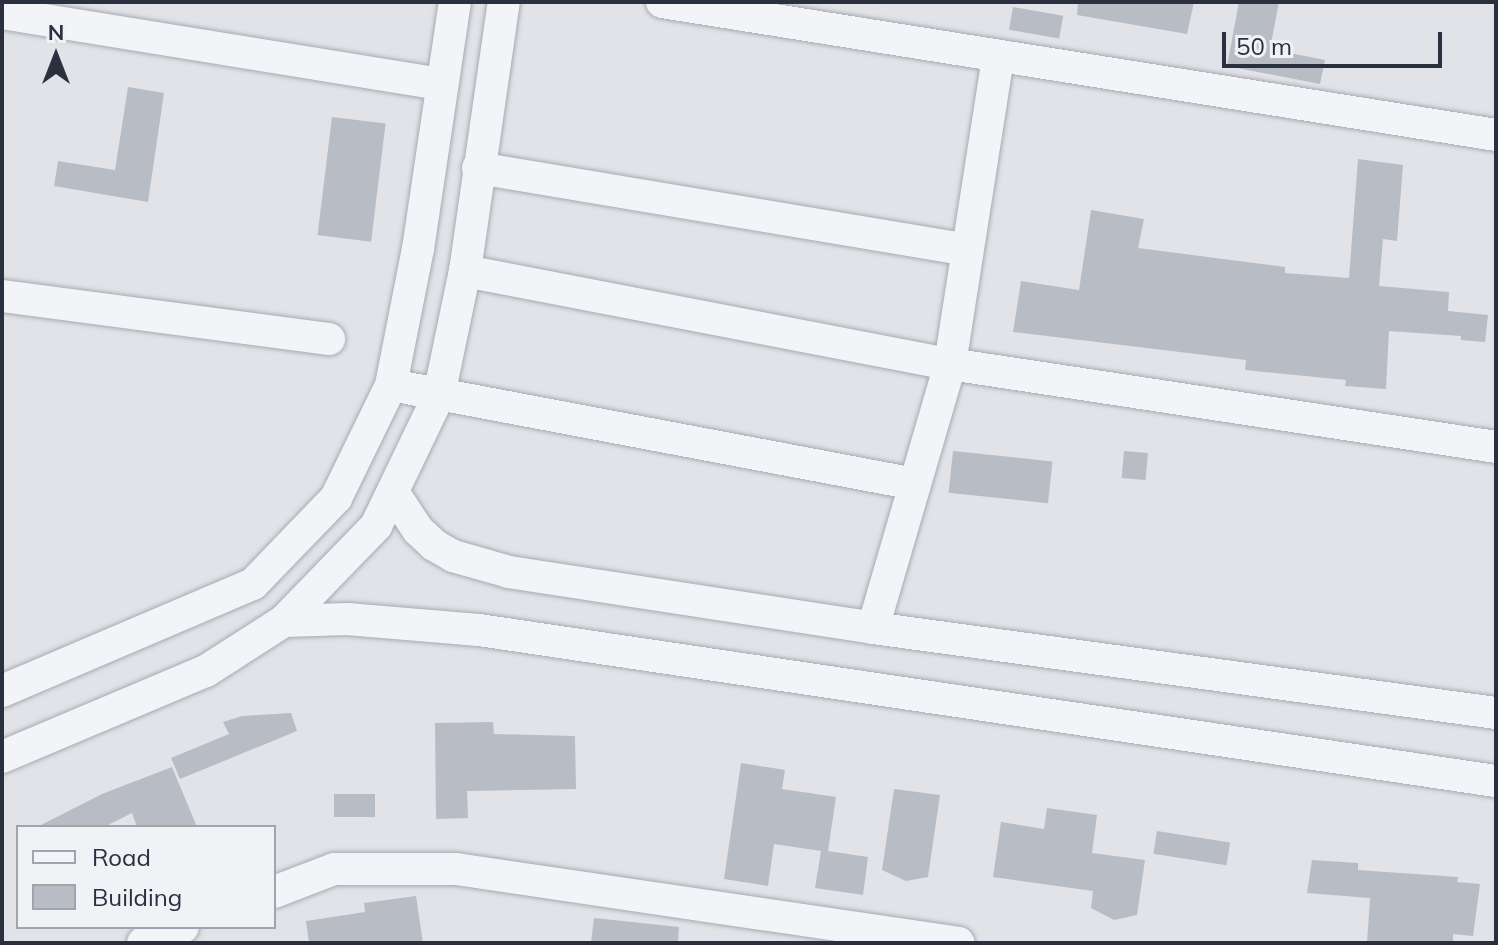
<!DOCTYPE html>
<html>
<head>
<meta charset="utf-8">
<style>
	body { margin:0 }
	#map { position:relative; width:1498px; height:945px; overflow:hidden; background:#e1e3e8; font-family:Mulish,sans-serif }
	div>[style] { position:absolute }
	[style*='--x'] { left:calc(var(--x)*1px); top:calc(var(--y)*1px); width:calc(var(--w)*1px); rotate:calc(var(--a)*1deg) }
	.building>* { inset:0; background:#b8bcc5; transform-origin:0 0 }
	.roads { filter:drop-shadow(0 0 2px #a7aab2) drop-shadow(0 0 2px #a7aab2) }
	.minor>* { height:32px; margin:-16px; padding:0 16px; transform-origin:16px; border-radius:16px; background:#f3f4f7 }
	span { translate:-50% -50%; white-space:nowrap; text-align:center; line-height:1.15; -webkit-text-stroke:6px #f0f2f6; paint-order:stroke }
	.frame { position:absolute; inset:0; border:4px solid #2b303f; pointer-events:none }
	.legend { position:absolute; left:16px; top:825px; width:260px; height:104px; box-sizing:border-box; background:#f0f2f6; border:2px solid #a1a4ad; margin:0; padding:10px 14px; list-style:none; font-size:24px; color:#2b303f }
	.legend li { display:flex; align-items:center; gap:16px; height:40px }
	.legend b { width:40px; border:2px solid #a1a4ad }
	.north { position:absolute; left:16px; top:16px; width:80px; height:80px; -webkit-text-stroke:6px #f0f2f6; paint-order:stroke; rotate:0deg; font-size:22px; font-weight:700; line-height:32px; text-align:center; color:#2b303f }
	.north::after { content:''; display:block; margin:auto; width:28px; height:36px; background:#2b303f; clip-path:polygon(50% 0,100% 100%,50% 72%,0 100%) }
	.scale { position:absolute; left:1222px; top:32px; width:220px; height:36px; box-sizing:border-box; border:4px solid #2b303f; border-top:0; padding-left:10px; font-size:24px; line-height:28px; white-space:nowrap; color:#2b303f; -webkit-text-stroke:6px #f0f2f6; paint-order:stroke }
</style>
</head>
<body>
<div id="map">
	<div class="building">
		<div style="clip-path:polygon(1078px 2px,1194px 2px,1187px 34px,1077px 15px)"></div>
		<div style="clip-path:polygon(1239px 2px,1279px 2px,1270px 49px,1325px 60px,1320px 84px,1227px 66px)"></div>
		<div style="left:1013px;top:7px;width:51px;height:23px;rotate:10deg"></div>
		<div style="clip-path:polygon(128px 87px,164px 93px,148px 202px,54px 186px,58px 161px,115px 170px)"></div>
		<div style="left:332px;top:117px;width:54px;height:119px;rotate:7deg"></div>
		<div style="clip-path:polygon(1358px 159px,1403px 165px,1397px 241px,1383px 239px,1379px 286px,1449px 292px,1448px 311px,1488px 315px,1485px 342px,1461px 340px,1461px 336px,1389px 331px,1386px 389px,1345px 386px,1346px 380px,1245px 370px,1246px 360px,1013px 332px,1021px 281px,1079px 290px,1091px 210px,1144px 219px,1138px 248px,1285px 267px,1285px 273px,1349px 278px)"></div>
		<div style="left:953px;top:451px;width:100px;height:42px;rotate:6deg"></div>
		<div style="left:1124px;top:451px;width:24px;height:27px;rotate:5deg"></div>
		<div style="clip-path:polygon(291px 713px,297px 731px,180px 779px,171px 758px,229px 734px,223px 722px,242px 716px)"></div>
		<div style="clip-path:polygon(493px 722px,494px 734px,575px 736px,576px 789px,467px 791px,468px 818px,436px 819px,435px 723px)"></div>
		<div style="clip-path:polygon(741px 763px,785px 770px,782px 789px,836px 797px,828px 851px,868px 857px,863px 895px,815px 888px,821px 851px,774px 844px,768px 886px,724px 879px)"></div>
		<div style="clip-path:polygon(172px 767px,197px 827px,137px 827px,132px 813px,104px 827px,37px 827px,102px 794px)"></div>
		<div style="clip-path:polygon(894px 789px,940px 795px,928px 877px,906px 881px,882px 870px)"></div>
		<div style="left:334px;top:794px;width:41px;height:23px"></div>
		<div style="clip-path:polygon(1047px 808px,1097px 815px,1092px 853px,1145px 860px,1137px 915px,1114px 920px,1091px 908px,1093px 891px,993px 877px,1001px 822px,1044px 829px)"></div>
		<div style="left:1157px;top:831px;width:74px;height:23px;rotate:9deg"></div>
		<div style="clip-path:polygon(1312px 860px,1358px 863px,1358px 870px,1458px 877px,1457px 882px,1480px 884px,1473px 936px,1453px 934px,1453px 943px,1367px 943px,1370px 898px,1307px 893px)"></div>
		<div style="clip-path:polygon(416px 896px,423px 943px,309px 943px,306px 921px,365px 912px,364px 903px)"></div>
		<div style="clip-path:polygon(594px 918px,679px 927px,678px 943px,591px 943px)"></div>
	</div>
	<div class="roads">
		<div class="minor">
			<div style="--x:662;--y:2;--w:845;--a:9.06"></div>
			<div style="--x:2;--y:13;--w:446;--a:9.2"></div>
			<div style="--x:478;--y:168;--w:495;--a:9.5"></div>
			<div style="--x:465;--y:271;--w:494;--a:10.9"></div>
			<div style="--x:950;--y:364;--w:552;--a:8.64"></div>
			<div style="--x:2;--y:296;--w:330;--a:7.5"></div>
			<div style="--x:391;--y:385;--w:533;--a:10.7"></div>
			<div style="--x:393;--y:492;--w:45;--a:56.7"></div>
			<div style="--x:418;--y:530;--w:22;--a:43"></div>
			<div style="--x:434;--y:545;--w:22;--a:30"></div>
			<div style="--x:453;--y:556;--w:58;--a:15.9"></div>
			<div style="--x:509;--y:572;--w:368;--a:8.7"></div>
			<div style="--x:873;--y:628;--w:629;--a:7.77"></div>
			<div style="--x:284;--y:621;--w:63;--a:-1.8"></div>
			<div style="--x:347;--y:619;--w:132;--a:4.8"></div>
			<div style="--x:479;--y:630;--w:1028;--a:8.45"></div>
			<div style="--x:873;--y:628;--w:275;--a:-73.7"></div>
			<div style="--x:950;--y:364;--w:312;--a:-81.1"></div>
			<div style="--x:2;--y:691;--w:273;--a:-23.1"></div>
			<div style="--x:253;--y:584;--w:120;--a:-46"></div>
			<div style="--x:336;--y:498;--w:126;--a:-64"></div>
			<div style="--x:391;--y:385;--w:139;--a:-78.8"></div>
			<div style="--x:418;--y:249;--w:250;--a:-81.5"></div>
			<div style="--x:2;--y:757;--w:221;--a:-22.9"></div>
			<div style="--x:206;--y:671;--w:93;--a:-32.7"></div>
			<div style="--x:284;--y:621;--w:132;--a:-45.9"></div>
			<div style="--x:376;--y:526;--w:145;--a:-64.3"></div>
			<div style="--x:439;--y:395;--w:127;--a:-78.2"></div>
			<div style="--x:465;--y:271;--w:272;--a:-81.8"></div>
			<div style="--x:274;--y:892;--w:64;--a:-21"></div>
			<div style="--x:334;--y:869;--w:122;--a:0"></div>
			<div style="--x:456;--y:869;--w:508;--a:8.37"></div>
			<div style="--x:143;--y:943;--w:43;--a:-21.8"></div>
		</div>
	</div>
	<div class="frame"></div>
	<ul class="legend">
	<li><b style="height:10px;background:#f3f4f7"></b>Road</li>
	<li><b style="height:22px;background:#b8bcc5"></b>Building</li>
	</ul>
	<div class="north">N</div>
	<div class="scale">50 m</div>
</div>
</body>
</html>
